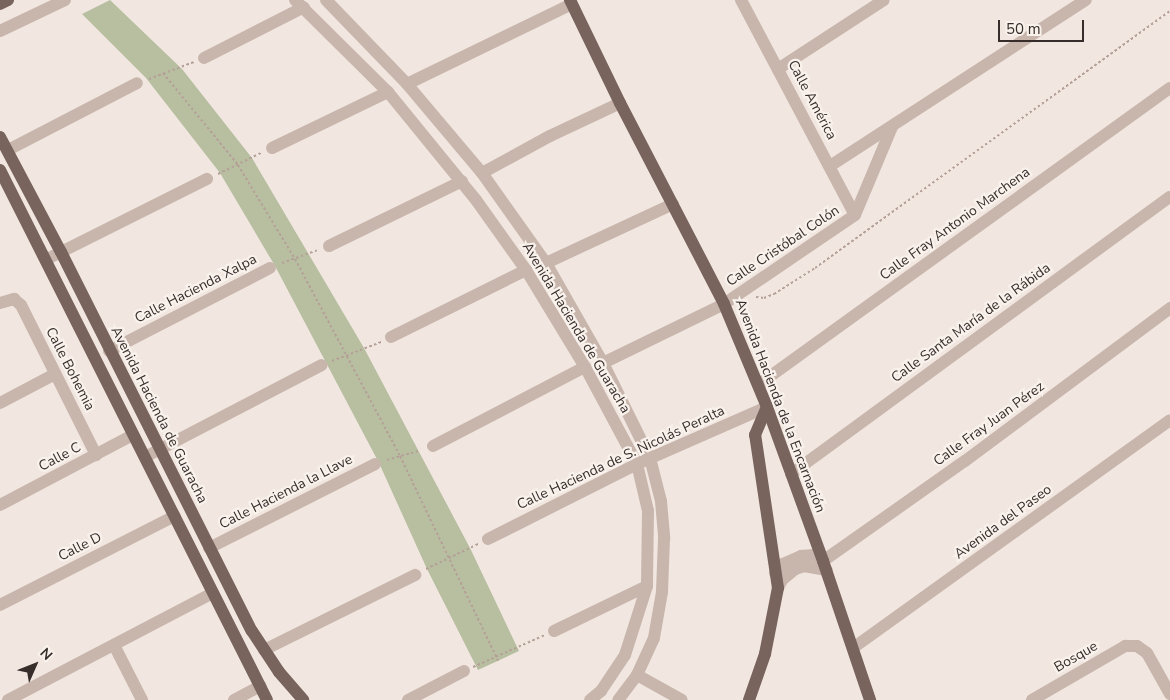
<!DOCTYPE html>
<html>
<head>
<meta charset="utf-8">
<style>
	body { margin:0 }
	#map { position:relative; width:1170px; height:700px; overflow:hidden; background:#f1e7e0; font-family:"Nunito Sans",sans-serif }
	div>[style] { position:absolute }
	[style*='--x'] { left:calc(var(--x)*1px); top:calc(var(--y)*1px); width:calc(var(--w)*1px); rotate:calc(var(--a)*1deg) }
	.green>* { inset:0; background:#b8bfa1 }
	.path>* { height:2px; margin-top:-1px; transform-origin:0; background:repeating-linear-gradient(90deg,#b4a097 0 2.5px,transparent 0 5px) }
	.minor>* { height:12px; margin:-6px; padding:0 6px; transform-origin:6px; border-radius:6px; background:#c8b6ad }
	.major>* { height:12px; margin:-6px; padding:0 6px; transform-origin:6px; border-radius:6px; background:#78635d }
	span { translate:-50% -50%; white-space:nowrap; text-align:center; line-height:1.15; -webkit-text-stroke:4.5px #f9f2ec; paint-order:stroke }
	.street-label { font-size:14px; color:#372d2b }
	.north { position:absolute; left:10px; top:640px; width:50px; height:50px; -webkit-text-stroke:4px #f9f2ec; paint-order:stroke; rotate:46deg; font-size:14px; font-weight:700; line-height:20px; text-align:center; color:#372d2b }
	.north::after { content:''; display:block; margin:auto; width:18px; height:22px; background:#372d2b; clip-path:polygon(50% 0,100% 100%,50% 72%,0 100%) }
	.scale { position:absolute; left:998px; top:20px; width:86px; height:22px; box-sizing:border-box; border:2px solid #372d2b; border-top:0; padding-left:6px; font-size:15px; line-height:18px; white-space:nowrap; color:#372d2b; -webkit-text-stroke:4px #f9f2ec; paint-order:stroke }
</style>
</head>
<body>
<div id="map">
	<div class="green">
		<div style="clip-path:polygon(110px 0,182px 69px,252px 158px,364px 348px,470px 548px,519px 651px,478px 670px,427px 569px,379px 463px,275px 266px,220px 173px,146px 78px,82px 14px)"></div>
	</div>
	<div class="path">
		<div style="--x:163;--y:73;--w:119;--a:50.8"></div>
		<div style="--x:238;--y:165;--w:110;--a:58.8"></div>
		<div style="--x:295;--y:259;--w:223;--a:61.9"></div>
		<div style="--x:400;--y:456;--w:227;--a:64.4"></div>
		<div style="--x:149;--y:79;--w:48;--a:-20.7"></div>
		<div style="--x:218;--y:174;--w:48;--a:-26"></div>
		<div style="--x:282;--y:263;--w:37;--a:-20"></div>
		<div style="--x:756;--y:297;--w:8;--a:7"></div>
		<div style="--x:764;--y:298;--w:11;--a:-22"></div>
		<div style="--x:774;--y:294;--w:49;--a:-32.4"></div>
		<div style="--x:815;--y:268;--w:438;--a:-35.9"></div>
		<div style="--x:332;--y:361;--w:53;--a:-21.2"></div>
		<div style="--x:387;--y:460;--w:35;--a:-16"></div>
		<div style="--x:426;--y:569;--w:58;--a:-25.7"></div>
		<div style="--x:473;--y:667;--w:79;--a:-24"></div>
	</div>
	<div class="minor">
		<div style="--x:295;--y:0;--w:131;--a:44.7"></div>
		<div style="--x:388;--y:92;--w:139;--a:50.8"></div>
		<div style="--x:476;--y:200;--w:86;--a:54.5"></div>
		<div style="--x:526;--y:270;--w:114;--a:58.7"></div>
		<div style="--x:585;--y:367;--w:110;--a:61.8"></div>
		<div style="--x:637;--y:464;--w:48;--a:76.8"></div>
		<div style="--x:648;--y:511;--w:75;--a:90.8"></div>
		<div style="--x:647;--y:586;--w:72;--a:107.7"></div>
		<div style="--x:625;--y:655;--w:43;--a:123.7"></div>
		<div style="--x:601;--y:691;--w:14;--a:141"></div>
		<div style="--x:326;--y:0;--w:117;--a:46"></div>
		<div style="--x:407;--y:84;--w:116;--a:49.9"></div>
		<div style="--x:482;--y:173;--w:110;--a:54.6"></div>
		<div style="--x:546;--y:263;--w:115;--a:60.3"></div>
		<div style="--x:603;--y:363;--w:106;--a:63.7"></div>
		<div style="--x:650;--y:458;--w:44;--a:75.7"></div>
		<div style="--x:661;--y:501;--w:38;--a:85"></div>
		<div style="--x:664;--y:539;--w:53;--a:92.2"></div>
		<div style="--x:662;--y:592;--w:47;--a:99.9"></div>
		<div style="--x:654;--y:638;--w:41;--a:114.7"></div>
		<div style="--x:637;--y:675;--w:31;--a:127"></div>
		<div style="--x:741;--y:0;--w:243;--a:62.1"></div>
		<div style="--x:0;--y:31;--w:72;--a:-25.5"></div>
		<div style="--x:204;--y:58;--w:112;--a:-27"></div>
		<div style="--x:778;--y:69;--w:126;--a:-33.1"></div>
		<div style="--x:407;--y:84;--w:183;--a:-25.9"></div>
		<div style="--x:272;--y:148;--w:129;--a:-25.8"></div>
		<div style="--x:8;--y:150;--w:145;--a:-27.4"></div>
		<div style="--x:830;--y:166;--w:305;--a:-33"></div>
		<div style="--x:482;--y:173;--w:77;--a:-28.6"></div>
		<div style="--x:550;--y:136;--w:77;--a:-25.2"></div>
		<div style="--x:329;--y:246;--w:148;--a:-26"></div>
		<div style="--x:47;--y:259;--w:179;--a:-26.6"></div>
		<div style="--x:546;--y:263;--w:140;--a:-24.9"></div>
		<div style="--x:0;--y:303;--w:15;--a:-16"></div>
		<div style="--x:14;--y:299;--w:9;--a:41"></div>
		<div style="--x:21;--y:305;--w:168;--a:63.4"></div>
		<div style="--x:391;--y:337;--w:151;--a:-26.4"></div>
		<div style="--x:109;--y:351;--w:181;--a:-27.3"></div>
		<div style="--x:603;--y:363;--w:135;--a:-26"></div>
		<div style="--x:724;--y:304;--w:158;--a:-34.2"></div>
		<div style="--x:855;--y:215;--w:95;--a:-67.2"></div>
		<div style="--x:758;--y:385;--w:508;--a:-35.79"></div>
		<div style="--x:0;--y:403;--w:62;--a:-27.8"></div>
		<div style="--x:433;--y:446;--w:171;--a:-27.5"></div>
		<div style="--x:145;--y:457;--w:199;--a:-27.5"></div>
		<div style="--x:791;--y:474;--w:469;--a:-36.2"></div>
		<div style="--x:0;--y:505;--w:150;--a:-27.8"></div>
		<div style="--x:488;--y:539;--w:167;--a:-26.7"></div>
		<div style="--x:637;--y:464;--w:142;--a:-23.7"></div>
		<div style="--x:209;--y:548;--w:186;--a:-26.8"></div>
		<div style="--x:775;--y:573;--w:12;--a:-48"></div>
		<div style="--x:783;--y:564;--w:20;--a:-24"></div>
		<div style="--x:801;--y:556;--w:13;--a:-4"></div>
		<div style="--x:814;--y:555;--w:11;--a:34"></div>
		<div style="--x:823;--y:561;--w:174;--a:-35.2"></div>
		<div style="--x:965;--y:461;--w:256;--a:-36.7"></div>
		<div style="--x:778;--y:588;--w:9;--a:-63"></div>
		<div style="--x:782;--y:580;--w:17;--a:-40"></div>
		<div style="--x:795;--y:569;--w:9;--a:-18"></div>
		<div style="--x:804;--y:566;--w:23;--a:10"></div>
		<div style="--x:0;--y:605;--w:196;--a:-27"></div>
		<div style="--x:554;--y:631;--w:103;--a:-25.8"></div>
		<div style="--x:114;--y:645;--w:62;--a:63"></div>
		<div style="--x:853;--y:648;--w:390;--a:-35.7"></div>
		<div style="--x:264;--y:650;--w:169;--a:-26.4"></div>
		<div style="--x:637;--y:675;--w:51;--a:29.1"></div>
		<div style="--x:8;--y:700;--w:231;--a:-27.6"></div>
		<div style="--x:234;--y:700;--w:30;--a:-28"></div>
		<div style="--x:408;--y:700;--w:63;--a:-27.4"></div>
		<div style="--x:1032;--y:700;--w:108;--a:-30.1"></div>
		<div style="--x:1125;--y:646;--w:12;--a:0"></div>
		<div style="--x:1137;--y:646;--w:12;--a:35"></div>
		<div style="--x:1147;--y:653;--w:47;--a:60.7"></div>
	</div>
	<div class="major">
		<div style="--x:570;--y:0;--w:114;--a:64.1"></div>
		<div style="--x:620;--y:103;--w:226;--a:62.6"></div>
		<div style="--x:724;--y:304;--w:112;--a:67.3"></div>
		<div style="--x:767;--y:407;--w:164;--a:70"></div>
		<div style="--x:823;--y:561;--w:147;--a:71.3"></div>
		<div style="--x:0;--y:4;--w:9;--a:-27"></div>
		<div style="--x:0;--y:137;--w:130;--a:62.1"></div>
		<div style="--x:61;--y:252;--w:424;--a:63.3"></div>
		<div style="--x:252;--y:631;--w:49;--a:56.6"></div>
		<div style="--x:279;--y:672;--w:37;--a:49"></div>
		<div style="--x:0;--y:170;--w:593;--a:63.26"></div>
		<div style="--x:749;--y:700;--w:49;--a:-70.8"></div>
		<div style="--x:765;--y:654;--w:67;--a:-78.9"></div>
		<div style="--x:778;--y:588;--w:155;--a:-98.5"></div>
		<div style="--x:755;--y:435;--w:30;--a:-67"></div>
	</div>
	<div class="street-label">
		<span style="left:812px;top:100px;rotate:62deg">Calle América</span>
		<span style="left:955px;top:224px;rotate:-36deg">Calle Fray Antonio Marchena</span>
		<span style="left:783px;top:246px;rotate:-34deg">Calle Cristóbal Colón</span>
		<span style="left:196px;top:289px;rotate:-27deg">Calle Hacienda Xalpa</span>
		<span style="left:971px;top:323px;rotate:-36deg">Calle Santa María de la Rábida</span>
		<span style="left:576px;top:328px;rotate:59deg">Avenida Hacienda de Guaracha</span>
		<span style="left:70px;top:369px;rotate:63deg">Calle Bohemia</span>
		<span style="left:780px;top:406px;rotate:69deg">Avenida Hacienda de la Encarnación</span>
		<span style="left:159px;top:415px;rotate:63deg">Avenida Hacienda de Guaracha</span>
		<span style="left:989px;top:424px;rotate:-36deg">Calle Fray Juan Pérez</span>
		<span style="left:60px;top:457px;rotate:-28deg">Calle C</span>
		<span style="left:621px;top:458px;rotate:-25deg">Calle Hacienda de S. Nicolás Peralta</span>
		<span style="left:286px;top:492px;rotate:-27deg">Calle Hacienda la Llave</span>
		<span style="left:1003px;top:522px;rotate:-36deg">Avenida del Paseo</span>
		<span style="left:80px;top:547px;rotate:-27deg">Calle D</span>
		<span style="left:1076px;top:657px;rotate:-30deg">Bosque</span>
	</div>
	<div class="north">N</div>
	<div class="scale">50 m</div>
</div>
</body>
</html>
